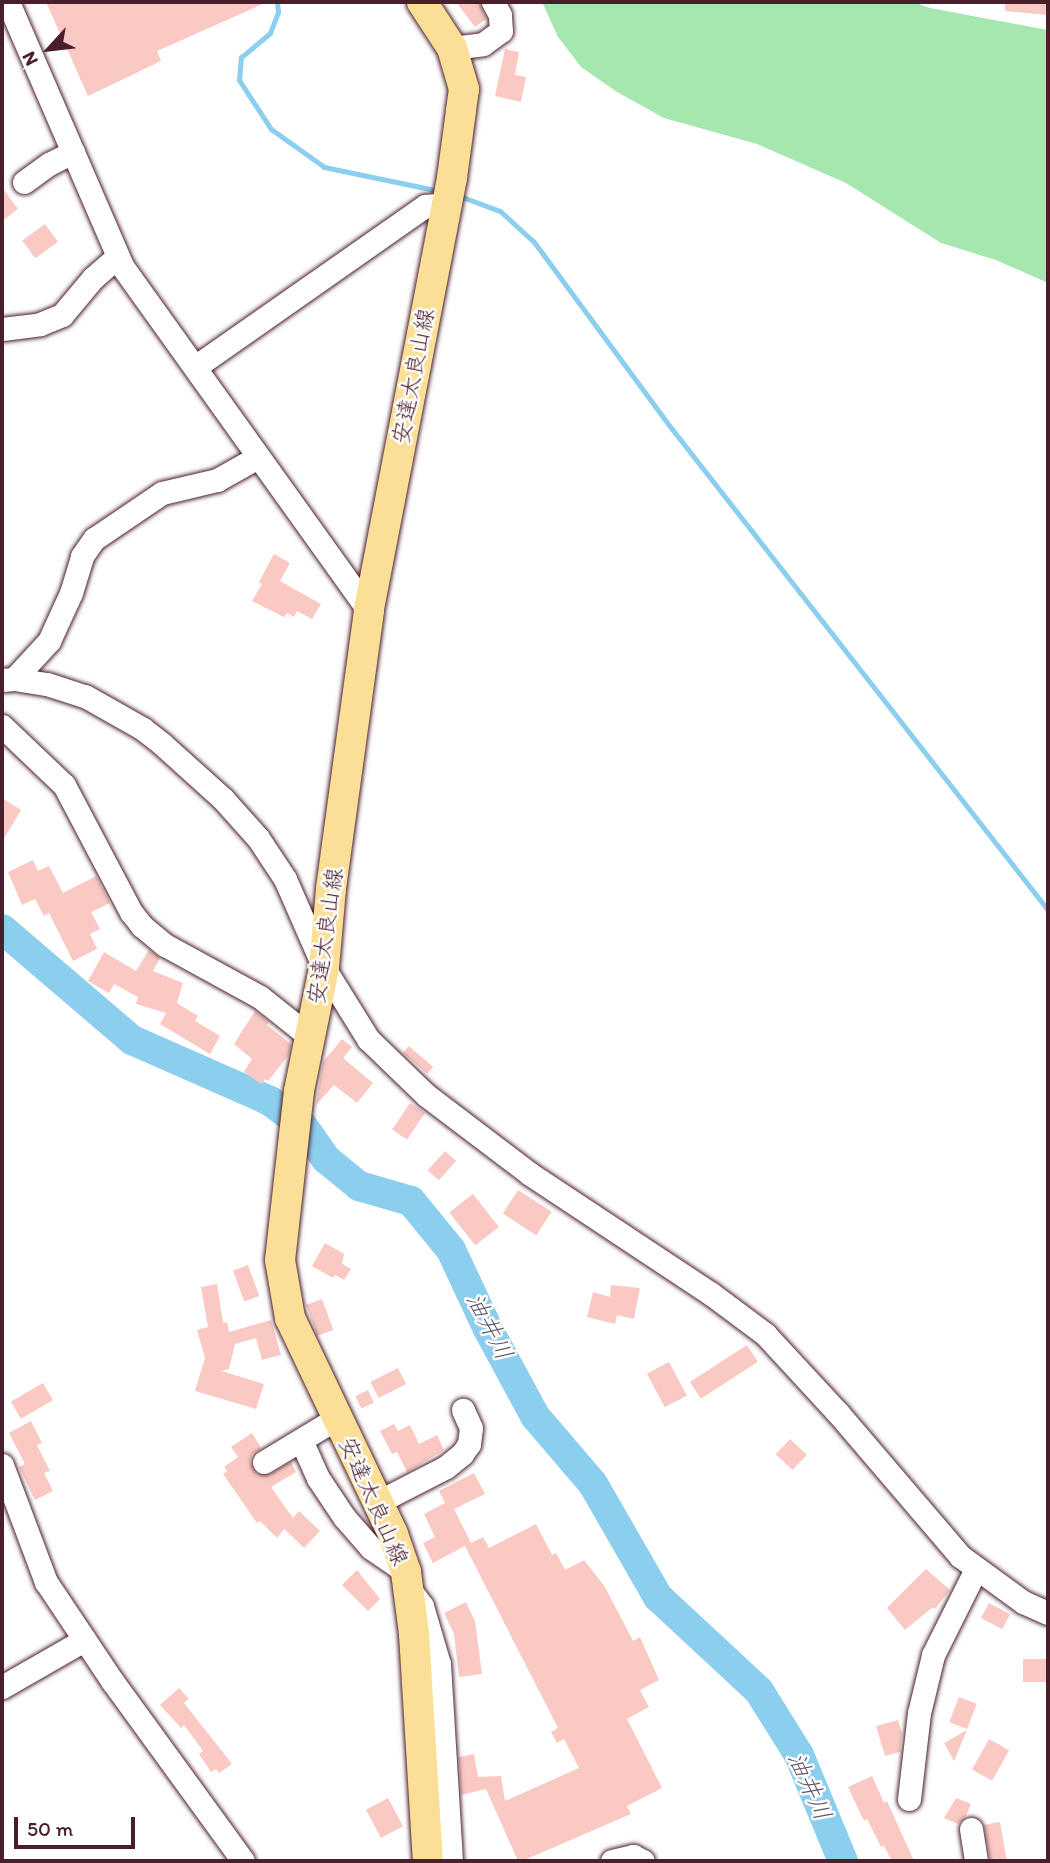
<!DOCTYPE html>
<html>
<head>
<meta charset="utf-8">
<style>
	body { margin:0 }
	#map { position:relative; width:1050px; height:1863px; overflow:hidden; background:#fff; font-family:Itim,"Klee One",sans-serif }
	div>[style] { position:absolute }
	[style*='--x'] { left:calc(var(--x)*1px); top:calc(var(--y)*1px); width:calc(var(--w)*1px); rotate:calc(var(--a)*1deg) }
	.green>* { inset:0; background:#a6e6af }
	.stream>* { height:5px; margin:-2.5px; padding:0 2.5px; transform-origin:2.5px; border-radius:2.5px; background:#8cceed }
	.river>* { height:30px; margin:-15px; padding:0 15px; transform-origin:15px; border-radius:15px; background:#8cceed }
	.building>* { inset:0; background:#fac9c4; transform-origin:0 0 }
	.roads { filter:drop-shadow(0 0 2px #4a1f2b) drop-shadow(0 0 2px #4a1f2b) }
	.minor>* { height:23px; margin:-11.5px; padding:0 11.5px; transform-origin:11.5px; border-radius:11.5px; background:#fff }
	.major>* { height:30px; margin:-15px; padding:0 15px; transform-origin:15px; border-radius:15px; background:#fbdf96 }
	span { translate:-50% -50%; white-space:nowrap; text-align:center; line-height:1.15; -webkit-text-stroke:5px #fff; paint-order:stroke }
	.street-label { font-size:23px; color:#4a1f2b }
	.water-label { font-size:24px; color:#5e5465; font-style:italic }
	.frame { position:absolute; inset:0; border:4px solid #4a1f2b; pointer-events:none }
	.north { position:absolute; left:14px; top:14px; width:70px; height:70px; -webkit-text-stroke:5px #fff; paint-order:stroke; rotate:243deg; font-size:19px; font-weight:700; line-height:28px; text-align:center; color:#4a1f2b }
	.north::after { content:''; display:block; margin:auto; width:24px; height:32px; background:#4a1f2b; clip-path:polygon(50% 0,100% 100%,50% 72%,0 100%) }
	.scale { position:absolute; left:14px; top:1817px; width:121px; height:32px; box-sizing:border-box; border:4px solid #4a1f2b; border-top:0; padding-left:9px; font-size:21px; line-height:24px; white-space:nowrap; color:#4a1f2b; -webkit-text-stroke:5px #fff; paint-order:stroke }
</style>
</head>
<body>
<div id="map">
	<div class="green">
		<div style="clip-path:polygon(542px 2px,913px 2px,930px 8px,1048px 30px,1048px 283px,996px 260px,941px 243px,846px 183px,757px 144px,664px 118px,617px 92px,581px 67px,558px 37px)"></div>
	</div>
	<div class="stream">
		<div style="--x:277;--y:2;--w:10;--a:84"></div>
		<div style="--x:278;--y:12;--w:22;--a:111"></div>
		<div style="--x:270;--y:33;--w:38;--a:140"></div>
		<div style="--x:241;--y:57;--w:23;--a:95"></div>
		<div style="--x:239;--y:80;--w:59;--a:56.9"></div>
		<div style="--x:271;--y:129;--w:65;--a:35.6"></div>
		<div style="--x:324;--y:167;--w:118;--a:11.7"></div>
		<div style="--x:457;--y:195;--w:46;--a:20.4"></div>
		<div style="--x:500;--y:211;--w:46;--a:42.4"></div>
		<div style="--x:534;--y:242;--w:232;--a:53.6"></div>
		<div style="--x:672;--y:429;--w:611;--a:51.99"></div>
	</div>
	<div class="river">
		<div style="--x:2;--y:929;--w:171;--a:40.5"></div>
		<div style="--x:132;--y:1040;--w:151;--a:23.8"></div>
		<div style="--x:270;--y:1101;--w:41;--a:37.1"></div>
		<div style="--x:303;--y:1126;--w:40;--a:55.1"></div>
		<div style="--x:326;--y:1159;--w:43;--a:39.3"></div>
		<div style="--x:359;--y:1186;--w:54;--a:16.1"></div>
		<div style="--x:411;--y:1201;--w:63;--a:50.8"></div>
		<div style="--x:451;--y:1250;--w:87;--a:64.9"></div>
		<div style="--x:488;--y:1329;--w:99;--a:61.6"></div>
		<div style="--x:535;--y:1416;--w:89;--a:49.5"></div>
		<div style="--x:593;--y:1484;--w:130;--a:60.1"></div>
		<div style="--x:658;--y:1597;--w:138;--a:42.9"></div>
		<div style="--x:759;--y:1691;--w:75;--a:58"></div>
		<div style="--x:799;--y:1755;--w:115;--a:67.5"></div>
	</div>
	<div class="building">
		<div style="clip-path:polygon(46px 2px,267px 2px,157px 51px,161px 61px,88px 96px)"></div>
		<div style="clip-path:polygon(456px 2px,479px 2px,486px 19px,475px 27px)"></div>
		<div style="clip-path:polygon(1005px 2px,1048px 3px,1048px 15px,1005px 11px)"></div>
		<div style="clip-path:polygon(505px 49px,519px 52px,515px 75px,526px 77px,521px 102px,495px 96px)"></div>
		<div style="clip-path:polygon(2px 187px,18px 209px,2px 221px)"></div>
		<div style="left:45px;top:224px;width:22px;height:28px;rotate:54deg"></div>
		<div style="clip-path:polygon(274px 554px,290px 563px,280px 581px,321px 604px,312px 619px,297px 611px,294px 617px,287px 613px,284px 617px,252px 601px,262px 584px,259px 582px)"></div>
		<div style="clip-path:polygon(2px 798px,21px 810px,2px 842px)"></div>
		<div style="clip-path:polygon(33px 860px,38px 871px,49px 866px,63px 893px,96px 876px,110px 903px,91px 912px,100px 929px,90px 934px,97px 949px,73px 961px,49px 913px,44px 916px,35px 899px,22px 905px,8px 872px)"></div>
		<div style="clip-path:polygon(149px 950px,160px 958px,153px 971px,183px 983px,177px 1003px,198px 1016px,195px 1021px,220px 1036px,210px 1054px,160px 1024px,166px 1013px,136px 1004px,138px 997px,114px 984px,109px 993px,88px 981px,104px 952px,136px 971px)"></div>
		<div style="clip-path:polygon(255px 1011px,269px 1022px,267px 1025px,291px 1044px,288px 1056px,268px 1081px,265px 1079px,261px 1084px,244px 1072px,252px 1059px,234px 1044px)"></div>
		<div style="clip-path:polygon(342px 1039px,352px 1047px,343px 1058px,373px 1083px,357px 1103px,334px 1085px,316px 1105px,323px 1062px)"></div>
		<div style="left:409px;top:1046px;width:32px;height:9px;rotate:41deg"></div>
		<div style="left:410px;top:1103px;width:18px;height:32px;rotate:34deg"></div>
		<div style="left:445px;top:1151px;width:15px;height:26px;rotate:42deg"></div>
		<div style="left:518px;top:1190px;width:40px;height:28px;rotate:33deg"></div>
		<div style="left:473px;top:1194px;width:42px;height:30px;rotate:52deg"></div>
		<div style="clip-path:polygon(325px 1243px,344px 1254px,342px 1264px,351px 1269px,344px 1280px,335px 1275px,333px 1278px,312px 1266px)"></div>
		<div style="left:248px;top:1265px;width:33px;height:16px;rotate:70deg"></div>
		<div style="clip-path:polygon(217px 1284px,223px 1323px,227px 1322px,229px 1332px,271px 1320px,281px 1355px,262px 1360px,256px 1338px,235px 1344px,229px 1369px,221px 1371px,264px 1384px,256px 1409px,195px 1391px,205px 1358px,197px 1330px,208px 1327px,201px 1287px)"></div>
		<div style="clip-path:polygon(611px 1285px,640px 1288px,634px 1319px,617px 1315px,615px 1324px,587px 1317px,593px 1292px,610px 1297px)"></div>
		<div style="left:322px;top:1299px;width:33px;height:17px;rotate:70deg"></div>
		<div style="left:747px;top:1345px;width:20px;height:68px;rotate:57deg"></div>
		<div style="left:669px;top:1362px;width:38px;height:25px;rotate:62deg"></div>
		<div style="left:398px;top:1368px;width:18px;height:31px;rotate:63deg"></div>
		<div style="left:43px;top:1383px;width:20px;height:37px;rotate:60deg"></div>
		<div style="left:368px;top:1390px;width:14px;height:14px;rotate:65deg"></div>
		<div style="clip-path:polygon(31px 1421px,42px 1443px,37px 1445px,50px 1471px,44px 1473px,53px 1491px,35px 1500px,19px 1467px,25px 1464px,9px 1433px)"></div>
		<div style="clip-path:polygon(394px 1424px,398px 1431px,410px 1425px,419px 1444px,437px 1435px,444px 1450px,407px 1472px,397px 1452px,392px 1454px,380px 1431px)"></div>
		<div style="clip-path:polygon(252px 1433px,261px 1448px,252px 1455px,250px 1462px,257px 1474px,271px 1474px,291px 1462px,296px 1472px,271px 1487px,293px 1518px,299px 1511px,320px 1531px,304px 1548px,284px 1529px,277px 1538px,260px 1521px,257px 1523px,223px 1474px,227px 1471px,224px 1467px,238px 1457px,231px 1447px)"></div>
		<div style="left:790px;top:1439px;width:23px;height:21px;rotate:43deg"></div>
		<div style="clip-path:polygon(474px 1473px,485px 1494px,454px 1509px,471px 1543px,483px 1537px,489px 1548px,536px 1524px,552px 1555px,556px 1553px,565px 1570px,584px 1560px,605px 1587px,633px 1641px,640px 1637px,659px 1680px,640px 1690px,649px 1707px,627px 1719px,662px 1788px,627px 1806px,631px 1814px,522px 1861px,518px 1861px,486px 1789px,461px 1795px,459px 1757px,474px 1754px,478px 1777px,501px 1776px,505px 1801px,579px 1768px,564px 1739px,557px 1743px,551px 1732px,558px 1728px,465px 1546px,433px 1563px,423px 1543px,435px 1537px,424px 1514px,445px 1503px,439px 1491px)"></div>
		<div style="clip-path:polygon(926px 1569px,950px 1590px,935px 1609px,933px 1607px,905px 1630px,887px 1608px)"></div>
		<div style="clip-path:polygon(357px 1570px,380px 1599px,368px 1611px,342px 1585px)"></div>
		<div style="clip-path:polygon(466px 1602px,475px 1621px,482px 1674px,459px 1677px,454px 1634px,444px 1613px)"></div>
		<div style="left:989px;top:1603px;width:24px;height:17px;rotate:28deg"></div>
		<div style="left:1048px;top:1659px;width:23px;height:25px;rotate:90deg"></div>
		<div style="clip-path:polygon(179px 1688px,189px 1699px,184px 1703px,232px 1764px,219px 1773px,216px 1769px,211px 1772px,199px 1754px,203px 1751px,184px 1725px,181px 1728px,160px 1705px)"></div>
		<div style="left:959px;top:1697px;width:19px;height:27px;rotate:21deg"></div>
		<div style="clip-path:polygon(898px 1720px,902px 1734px,900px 1752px,885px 1756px,876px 1726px)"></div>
		<div style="clip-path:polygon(967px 1730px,954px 1761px,944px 1743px)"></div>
		<div style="left:989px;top:1739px;width:23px;height:35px;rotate:29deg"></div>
		<div style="clip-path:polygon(872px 1776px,884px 1803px,887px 1801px,914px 1861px,892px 1861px,884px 1846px,881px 1847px,867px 1819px,864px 1821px,848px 1787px)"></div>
		<div style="left:388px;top:1798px;width:32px;height:25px;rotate:62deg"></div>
		<div style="clip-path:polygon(956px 1798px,971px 1804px,966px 1816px,958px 1824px,944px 1818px)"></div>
		<div style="left:1000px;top:1822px;width:40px;height:16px;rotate:80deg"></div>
	</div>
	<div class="roads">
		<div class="minor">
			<div style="--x:8;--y:2;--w:288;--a:66.6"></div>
			<div style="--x:122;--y:266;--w:424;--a:54.4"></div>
			<div style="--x:452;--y:48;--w:31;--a:-7"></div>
			<div style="--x:483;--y:44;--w:22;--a:-36"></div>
			<div style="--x:501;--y:31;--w:16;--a:-94"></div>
			<div style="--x:500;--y:15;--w:15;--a:-118"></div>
			<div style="--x:24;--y:182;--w:31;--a:-36"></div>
			<div style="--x:49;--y:164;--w:27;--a:-27"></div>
			<div style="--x:2;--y:329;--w:38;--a:-7"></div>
			<div style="--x:40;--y:324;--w:24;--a:-22"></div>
			<div style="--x:62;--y:315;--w:48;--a:-50"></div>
			<div style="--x:93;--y:278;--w:32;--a:-41"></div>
			<div style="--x:195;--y:367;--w:281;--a:-35"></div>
			<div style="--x:425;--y:206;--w:21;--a:-5"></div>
			<div style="--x:14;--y:679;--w:52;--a:-47.4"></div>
			<div style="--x:49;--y:641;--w:53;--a:-65.4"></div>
			<div style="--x:71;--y:593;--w:39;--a:-73"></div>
			<div style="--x:82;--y:556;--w:21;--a:-55"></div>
			<div style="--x:94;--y:539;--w:82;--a:-34.1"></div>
			<div style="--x:162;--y:493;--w:57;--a:-13.3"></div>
			<div style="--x:217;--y:480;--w:47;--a:-29.3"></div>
			<div style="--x:2;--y:680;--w:12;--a:-5"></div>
			<div style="--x:14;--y:679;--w:33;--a:9"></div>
			<div style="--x:47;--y:684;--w:40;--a:18"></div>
			<div style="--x:85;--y:696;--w:67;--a:29.6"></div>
			<div style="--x:143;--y:729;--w:24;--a:38"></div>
			<div style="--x:162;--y:744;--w:82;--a:42"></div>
			<div style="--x:223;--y:799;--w:52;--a:48.1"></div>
			<div style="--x:258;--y:838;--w:49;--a:56.6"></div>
			<div style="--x:285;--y:879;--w:97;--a:66.3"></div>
			<div style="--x:324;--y:968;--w:84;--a:58.2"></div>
			<div style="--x:368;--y:1039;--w:81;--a:44"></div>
			<div style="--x:426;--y:1095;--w:131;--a:37.2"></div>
			<div style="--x:530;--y:1174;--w:216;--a:33.5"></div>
			<div style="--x:710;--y:1293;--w:69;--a:36.7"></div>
			<div style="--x:765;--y:1334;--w:108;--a:47.3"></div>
			<div style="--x:838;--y:1413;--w:188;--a:49.5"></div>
			<div style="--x:960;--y:1556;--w:78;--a:36.1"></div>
			<div style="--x:1023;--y:1602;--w:27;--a:24"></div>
			<div style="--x:2;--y:726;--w:86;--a:43.6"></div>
			<div style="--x:64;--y:785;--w:144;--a:62.2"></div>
			<div style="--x:131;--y:912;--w:18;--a:52"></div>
			<div style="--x:142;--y:926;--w:30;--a:40"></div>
			<div style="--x:165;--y:945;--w:108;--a:28.7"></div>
			<div style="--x:260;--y:997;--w:63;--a:38.5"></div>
			<div style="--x:301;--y:1440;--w:42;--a:65.9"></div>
			<div style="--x:318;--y:1478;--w:47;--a:56.3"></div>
			<div style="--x:344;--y:1517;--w:41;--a:48.9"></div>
			<div style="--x:371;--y:1548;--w:42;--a:34.4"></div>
			<div style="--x:264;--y:1462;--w:85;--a:-31.1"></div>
			<div style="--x:2;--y:1465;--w:125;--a:69.4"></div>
			<div style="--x:46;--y:1582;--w:120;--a:56.2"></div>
			<div style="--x:113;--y:1682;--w:221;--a:54"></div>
			<div style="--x:378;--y:1502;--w:76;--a:-27.2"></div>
			<div style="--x:446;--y:1467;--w:21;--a:-39"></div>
			<div style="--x:462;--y:1454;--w:12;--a:-55"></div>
			<div style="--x:469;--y:1444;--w:16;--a:-83"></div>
			<div style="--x:471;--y:1428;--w:20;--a:-114"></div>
			<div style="--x:413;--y:1594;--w:15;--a:53"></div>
			<div style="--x:422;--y:1606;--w:60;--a:73.7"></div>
			<div style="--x:439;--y:1664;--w:197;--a:86.5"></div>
			<div style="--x:2;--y:1687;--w:95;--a:-29.8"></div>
			<div style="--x:909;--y:1799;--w:87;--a:-83.4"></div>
			<div style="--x:919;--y:1713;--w:60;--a:-76.4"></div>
			<div style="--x:933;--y:1655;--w:96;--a:-63.4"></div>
			<div style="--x:971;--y:1829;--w:32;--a:81"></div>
			<div style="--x:612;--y:1861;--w:22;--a:-13"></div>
			<div style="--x:633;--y:1856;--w:11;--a:27"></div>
		</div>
		<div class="major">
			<div style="--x:422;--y:2;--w:55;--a:56.9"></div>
			<div style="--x:452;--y:48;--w:43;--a:73.7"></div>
			<div style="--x:464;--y:89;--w:22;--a:98"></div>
			<div style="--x:461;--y:111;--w:68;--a:97.7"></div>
			<div style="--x:452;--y:178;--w:441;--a:100.9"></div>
			<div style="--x:369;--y:611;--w:281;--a:97.8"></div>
			<div style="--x:331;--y:889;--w:79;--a:95.1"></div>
			<div style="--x:324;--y:968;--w:126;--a:101.5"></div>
			<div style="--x:299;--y:1091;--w:170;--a:96.4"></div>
			<div style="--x:280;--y:1260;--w:59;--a:80.2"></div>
			<div style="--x:290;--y:1318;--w:239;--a:64.5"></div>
			<div style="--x:393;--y:1534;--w:40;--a:71.1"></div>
			<div style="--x:406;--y:1572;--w:63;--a:82.6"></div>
			<div style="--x:414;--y:1634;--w:227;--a:86.5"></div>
		</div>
	</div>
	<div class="street-label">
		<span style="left:413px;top:376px;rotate:-79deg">安達太良山線</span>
		<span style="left:325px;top:936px;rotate:-82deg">安達太良山線</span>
		<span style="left:374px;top:1501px;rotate:66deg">安達太良山線</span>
	</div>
	<div class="water-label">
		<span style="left:490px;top:1326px;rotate:63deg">油井川</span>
		<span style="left:810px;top:1786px;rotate:66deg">油井川</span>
	</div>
	<div class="frame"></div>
	<div class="north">N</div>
	<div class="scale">50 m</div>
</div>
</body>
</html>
